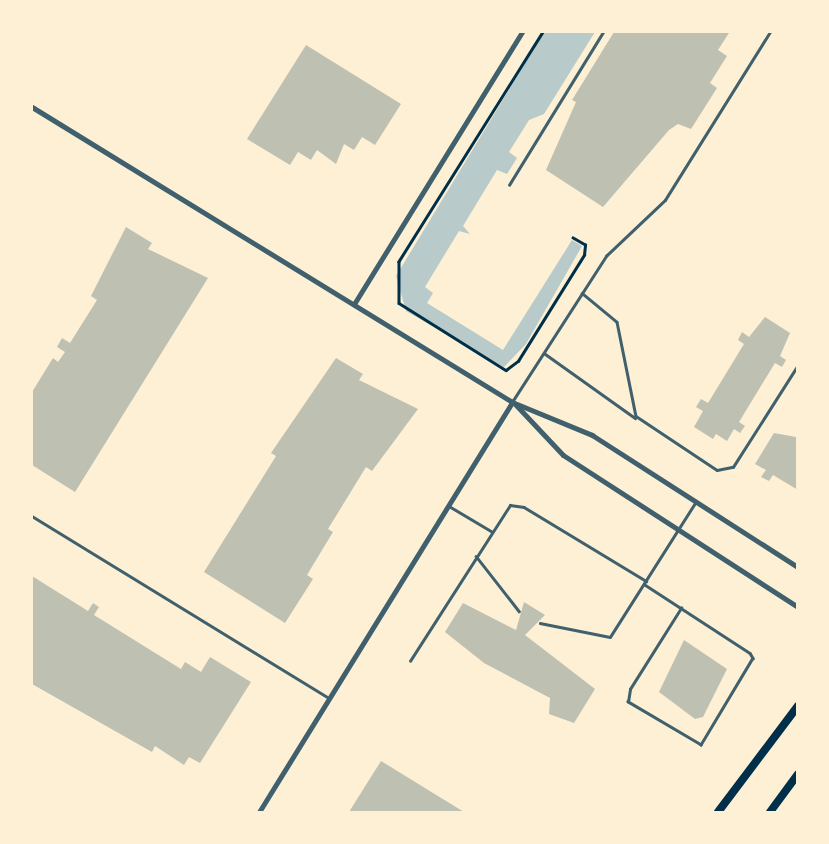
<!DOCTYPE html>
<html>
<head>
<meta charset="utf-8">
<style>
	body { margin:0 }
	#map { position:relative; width:829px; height:844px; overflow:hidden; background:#fdf0d5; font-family:"DejaVu Sans",sans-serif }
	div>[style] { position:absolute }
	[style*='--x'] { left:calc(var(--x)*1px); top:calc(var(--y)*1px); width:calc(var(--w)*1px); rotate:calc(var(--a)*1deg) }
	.green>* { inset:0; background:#b9caca }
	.building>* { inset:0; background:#bec0b2 }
	.path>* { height:2.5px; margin:-1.25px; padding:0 1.25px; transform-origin:1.25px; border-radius:1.25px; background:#003049 }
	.service>* { height:2.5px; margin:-1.25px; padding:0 1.25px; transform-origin:1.25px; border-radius:1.25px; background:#3f606c }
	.minor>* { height:5px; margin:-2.5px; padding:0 2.5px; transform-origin:2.5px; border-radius:2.5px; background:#3f606c }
	.secondary>* { height:8px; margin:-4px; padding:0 4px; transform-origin:4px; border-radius:4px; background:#003049 }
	span { translate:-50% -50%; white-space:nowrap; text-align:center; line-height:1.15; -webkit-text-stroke:7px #fdf0d5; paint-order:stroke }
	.frame { position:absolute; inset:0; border:33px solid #fdf0d5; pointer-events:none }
</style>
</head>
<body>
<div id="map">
	<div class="green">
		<div style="clip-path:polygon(544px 32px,595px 32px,544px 114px,529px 120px,509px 152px,517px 158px,507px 174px,497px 170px,463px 226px,470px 234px,459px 231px,425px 287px,433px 293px,427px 303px,503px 350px,572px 240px,582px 246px,526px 344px,504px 367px,406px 311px,396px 276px)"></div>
	</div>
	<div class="building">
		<div style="clip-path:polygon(614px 32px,729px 33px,718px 50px,727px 56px,710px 83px,717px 88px,691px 129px,678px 124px,669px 130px,603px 207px,546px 170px,576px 102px,572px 100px)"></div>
		<div style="clip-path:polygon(306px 45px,401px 104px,375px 145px,362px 137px,354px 150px,344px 144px,336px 164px,317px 150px,311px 160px,298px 152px,290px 165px,247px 139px)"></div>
		<div style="clip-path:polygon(126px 227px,152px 243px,148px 249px,208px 278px,75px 492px,32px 465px,32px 392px,53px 358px,58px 362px,65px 352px,57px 347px,62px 338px,70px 343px,97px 300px,91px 296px)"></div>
		<div style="clip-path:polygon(765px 317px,790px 333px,780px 356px,786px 360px,782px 367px,775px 363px,739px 422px,745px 426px,740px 433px,734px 429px,727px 441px,716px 434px,713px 439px,694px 427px,703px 411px,696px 407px,701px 399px,708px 403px,744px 344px,738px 340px,742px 332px,749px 337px)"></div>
		<div style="clip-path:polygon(336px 358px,363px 374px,359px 380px,418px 409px,372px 471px,366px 467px,328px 529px,333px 532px,307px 575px,313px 579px,285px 623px,204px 572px,276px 456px,271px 453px)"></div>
		<div style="clip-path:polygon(774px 433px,796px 437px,798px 490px,773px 475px,769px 481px,761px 477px,766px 470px,755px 464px)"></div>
		<div style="clip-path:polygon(32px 576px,88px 611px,93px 603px,99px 607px,94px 615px,181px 669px,185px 662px,201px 672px,210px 657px,251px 682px,200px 763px,189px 757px,184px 765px,155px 746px,152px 752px,32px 684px)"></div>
		<div style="clip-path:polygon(524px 602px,545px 615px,525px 635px,595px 689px,574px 723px,549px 714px,550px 698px,484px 663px,445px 632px,463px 603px,516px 630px)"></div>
		<div style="clip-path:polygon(684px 640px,727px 669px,703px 717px,695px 719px,659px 692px)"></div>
		<div style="clip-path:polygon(381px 761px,464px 812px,349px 812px)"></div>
	</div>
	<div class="path">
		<div style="--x:543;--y:32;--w:271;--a:122.1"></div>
		<div style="--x:399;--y:262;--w:41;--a:90"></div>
		<div style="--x:399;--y:303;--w:126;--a:32.1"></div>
		<div style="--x:506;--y:370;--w:15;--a:-37"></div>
		<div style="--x:518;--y:361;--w:125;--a:-58.1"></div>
		<div style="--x:584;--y:255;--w:10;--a:-84"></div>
		<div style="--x:585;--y:245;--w:14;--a:-150"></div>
	</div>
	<div class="service">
		<div style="--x:509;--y:185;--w:180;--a:-58.4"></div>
		<div style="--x:582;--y:293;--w:45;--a:39.6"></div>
		<div style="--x:617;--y:322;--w:96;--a:78.6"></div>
		<div style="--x:636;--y:416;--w:97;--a:33.7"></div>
		<div style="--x:717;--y:470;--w:16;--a:-11"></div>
		<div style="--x:733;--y:467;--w:121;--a:-57.5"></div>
		<div style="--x:544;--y:353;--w:112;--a:35.5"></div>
		<div style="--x:512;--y:402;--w:174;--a:-57.2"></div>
		<div style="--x:606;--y:256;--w:81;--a:-43.5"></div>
		<div style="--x:665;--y:200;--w:198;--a:-58"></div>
		<div style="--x:449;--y:506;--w:49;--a:30.8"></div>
		<div style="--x:32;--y:516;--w:346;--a:31.5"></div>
		<div style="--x:476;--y:556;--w:70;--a:52"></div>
		<div style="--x:644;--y:584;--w:126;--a:33.1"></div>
		<div style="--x:750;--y:653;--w:6;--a:59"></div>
		<div style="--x:753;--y:658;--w:101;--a:120.9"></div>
		<div style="--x:701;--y:745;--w:85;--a:-149.5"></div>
		<div style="--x:628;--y:702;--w:13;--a:-81"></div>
		<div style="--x:630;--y:689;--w:96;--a:-57.8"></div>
		<div style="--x:540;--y:623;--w:71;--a:11.3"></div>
		<div style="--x:610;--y:637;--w:159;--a:-57.6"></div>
		<div style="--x:410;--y:661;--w:185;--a:-57.3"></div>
		<div style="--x:510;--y:505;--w:14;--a:8"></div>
		<div style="--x:524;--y:507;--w:143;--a:31.2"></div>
	</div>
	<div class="minor">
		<div style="--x:32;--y:107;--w:563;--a:31.57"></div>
		<div style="--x:512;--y:402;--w:87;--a:22.4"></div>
		<div style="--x:592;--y:435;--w:245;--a:32.7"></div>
		<div style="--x:354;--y:304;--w:320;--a:-58.3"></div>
		<div style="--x:515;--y:404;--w:70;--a:46.7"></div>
		<div style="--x:563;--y:455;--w:280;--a:32.9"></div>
		<div style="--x:259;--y:812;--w:482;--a:-58.3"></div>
	</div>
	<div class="secondary">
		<div style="--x:718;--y:812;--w:133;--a:-53"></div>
		<div style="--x:770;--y:812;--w:47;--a:-53.6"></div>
	</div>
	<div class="frame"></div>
</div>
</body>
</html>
